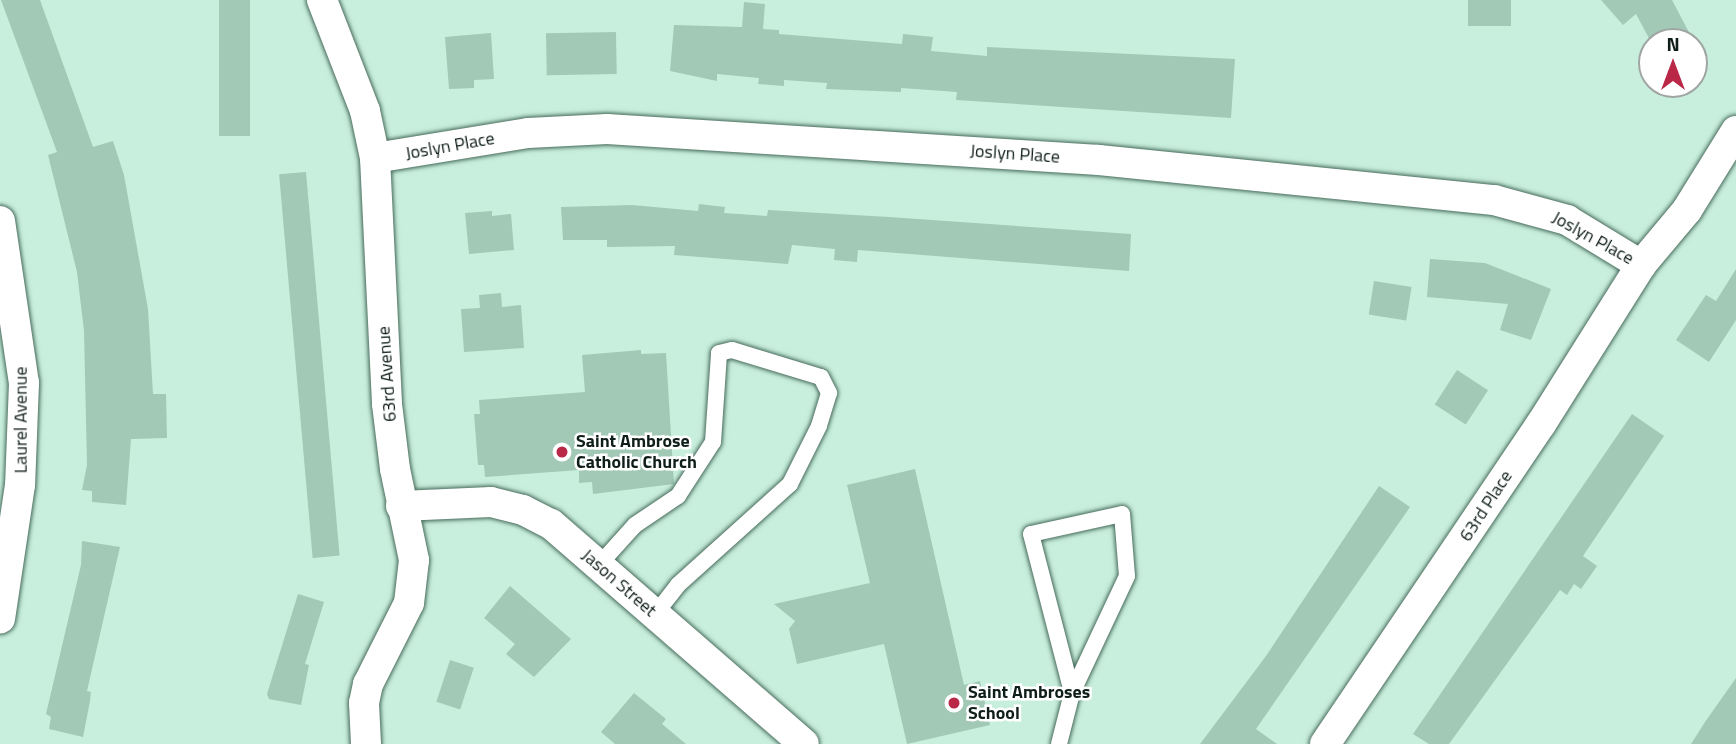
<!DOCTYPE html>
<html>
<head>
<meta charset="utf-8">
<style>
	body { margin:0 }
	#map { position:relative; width:1736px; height:744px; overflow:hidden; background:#c8efdd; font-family:"Titillium Web",sans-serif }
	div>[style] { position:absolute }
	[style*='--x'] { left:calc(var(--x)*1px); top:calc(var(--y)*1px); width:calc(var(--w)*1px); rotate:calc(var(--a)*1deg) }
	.building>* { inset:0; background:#a2c8b6; transform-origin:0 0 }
	.roads { filter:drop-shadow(0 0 2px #486b5c) drop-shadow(0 0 2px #486b5c) }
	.service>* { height:16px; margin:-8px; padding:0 8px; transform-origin:8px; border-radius:8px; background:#fff }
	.minor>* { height:30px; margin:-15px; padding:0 15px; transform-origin:15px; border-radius:15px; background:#fff }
	.dots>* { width:19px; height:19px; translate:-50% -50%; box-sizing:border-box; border:4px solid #fff; border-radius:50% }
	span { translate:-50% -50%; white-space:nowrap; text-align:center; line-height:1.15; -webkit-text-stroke:5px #fff; paint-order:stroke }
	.street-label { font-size:18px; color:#0f1e18 }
	.poi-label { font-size:18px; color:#0f1e18; font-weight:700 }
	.left { translate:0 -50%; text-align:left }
	.north { position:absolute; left:1638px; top:28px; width:70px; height:70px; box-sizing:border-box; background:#fff; border:2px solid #9fa5a3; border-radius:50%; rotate:0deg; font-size:19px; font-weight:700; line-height:28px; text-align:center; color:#0f1e18 }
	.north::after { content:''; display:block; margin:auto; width:24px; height:32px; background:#ba2847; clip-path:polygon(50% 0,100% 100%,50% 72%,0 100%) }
</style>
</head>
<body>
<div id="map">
	<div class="building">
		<div style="clip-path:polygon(1px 0,40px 0,93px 147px,113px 141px,124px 175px,148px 309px,153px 394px,166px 394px,167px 438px,131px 439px,126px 505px,92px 502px,92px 491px,82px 490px,87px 465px,84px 331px,77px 272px,48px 155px,57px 152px)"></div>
		<div style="left:219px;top:0;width:31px;height:136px"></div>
		<div style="left:1468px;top:0;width:43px;height:26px"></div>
		<div style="clip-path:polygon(1601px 0,1672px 0,1694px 42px,1651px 42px,1636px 14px,1623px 25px)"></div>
		<div style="clip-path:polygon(744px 2px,765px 4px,763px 29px,779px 30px,779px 34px,902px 44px,903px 34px,933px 37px,931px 51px,987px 56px,987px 47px,1235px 59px,1231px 118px,956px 100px,957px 92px,901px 88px,901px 92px,826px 89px,827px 83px,784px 80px,784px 86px,758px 84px,759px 78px,717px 74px,717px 81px,670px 71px,674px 25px,742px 27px)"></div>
		<div style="left:616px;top:32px;width:42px;height:70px;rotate:89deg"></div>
		<div style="clip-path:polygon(491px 33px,494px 79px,474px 80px,474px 88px,449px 89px,445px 37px)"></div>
		<div style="left:306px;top:172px;width:385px;height:27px;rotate:85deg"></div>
		<div style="clip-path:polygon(699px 204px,725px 207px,724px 213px,767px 216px,768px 210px,889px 217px,1131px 234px,1129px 271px,858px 250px,857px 262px,834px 260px,835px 249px,792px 245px,788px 264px,674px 255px,675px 246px,607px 247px,607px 240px,563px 240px,561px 207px,632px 205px,698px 211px)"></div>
		<div style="clip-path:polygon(492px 211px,492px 216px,511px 214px,514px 250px,469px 254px,465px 213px)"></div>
		<div style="clip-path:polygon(1430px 259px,1485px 263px,1551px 289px,1531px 340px,1500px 330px,1508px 304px,1427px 297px)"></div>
		<div style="clip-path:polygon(1736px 269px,1736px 320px,1709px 362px,1676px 340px,1706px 295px,1716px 301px)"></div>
		<div style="left:1374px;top:281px;width:38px;height:34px;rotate:9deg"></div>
		<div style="clip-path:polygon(501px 293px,502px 307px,521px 305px,524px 348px,464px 352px,461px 309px,480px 308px,479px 295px)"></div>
		<div style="clip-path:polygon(641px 350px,641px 354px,666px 353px,674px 484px,593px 494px,592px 482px,579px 483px,579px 470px,485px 477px,484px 465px,478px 465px,474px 414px,480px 414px,479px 400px,585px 392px,582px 355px)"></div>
		<div style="left:1457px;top:370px;width:37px;height:41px;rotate:33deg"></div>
		<div style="clip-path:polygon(1632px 414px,1664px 436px,1583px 556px,1597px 566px,1581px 589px,1574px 584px,1567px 595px,1560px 590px,1449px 744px,1429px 744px,1413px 734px)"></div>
		<div style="clip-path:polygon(915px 469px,964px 685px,980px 681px,990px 725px,907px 744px,884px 644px,797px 664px,789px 629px,795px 621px,774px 604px,870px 583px,847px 485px)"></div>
		<div style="clip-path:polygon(1379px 486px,1410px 507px,1256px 729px,1277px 744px,1200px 744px,1266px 656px)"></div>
		<div style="clip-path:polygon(82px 541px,120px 547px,87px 691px,91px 692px,90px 701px,83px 737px,49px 729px,51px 717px,46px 714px,81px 565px)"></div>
		<div style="clip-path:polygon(510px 586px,571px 639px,534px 677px,506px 654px,515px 644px,484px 618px)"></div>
		<div style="clip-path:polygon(298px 594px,324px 602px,305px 664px,309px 665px,301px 705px,269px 699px,267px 694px)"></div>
		<div style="left:450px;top:660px;width:25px;height:44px;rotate:18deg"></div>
		<div style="clip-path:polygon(1736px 678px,1736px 744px,1691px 744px,1705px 722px)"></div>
		<div style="clip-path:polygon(634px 693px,666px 719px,662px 724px,686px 744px,615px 744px,601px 732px)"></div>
	</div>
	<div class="roads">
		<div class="service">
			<div style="--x:598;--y:566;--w:55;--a:-47.9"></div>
			<div style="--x:635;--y:525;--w:52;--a:-34"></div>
			<div style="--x:678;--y:496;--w:64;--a:-57.1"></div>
			<div style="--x:713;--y:442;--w:89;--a:-86.1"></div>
			<div style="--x:719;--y:353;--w:13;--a:-13"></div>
			<div style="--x:732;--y:350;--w:93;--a:16.9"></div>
			<div style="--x:821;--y:377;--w:18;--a:63"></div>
			<div style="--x:829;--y:393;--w:34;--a:107"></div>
			<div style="--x:819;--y:426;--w:65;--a:116.6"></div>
			<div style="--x:790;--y:484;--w:151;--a:138"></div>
			<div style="--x:678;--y:585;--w:37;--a:128"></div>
			<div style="--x:1059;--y:744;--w:53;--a:-75.7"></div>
			<div style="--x:1072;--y:693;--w:129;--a:-64.8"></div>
			<div style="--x:1127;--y:576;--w:62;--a:-94.6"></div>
			<div style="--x:1122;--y:514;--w:93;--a:167.6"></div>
			<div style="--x:1031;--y:534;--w:164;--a:75.5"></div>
		</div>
		<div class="minor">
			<div style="--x:322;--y:0;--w:119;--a:68.8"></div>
			<div style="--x:365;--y:111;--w:48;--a:78"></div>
			<div style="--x:375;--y:158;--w:246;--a:87.2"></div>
			<div style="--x:387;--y:404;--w:65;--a:83"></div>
			<div style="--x:395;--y:469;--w:93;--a:78.2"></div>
			<div style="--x:414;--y:560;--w:43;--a:96.6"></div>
			<div style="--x:409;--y:603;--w:91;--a:116.8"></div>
			<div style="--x:368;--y:684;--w:19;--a:102"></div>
			<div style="--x:364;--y:703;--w:41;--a:87.2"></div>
			<div style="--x:375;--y:158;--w:155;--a:-9.3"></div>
			<div style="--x:528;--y:133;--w:79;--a:-2.9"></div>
			<div style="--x:607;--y:129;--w:493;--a:3.6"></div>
			<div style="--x:1099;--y:160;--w:397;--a:5.8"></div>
			<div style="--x:1494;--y:200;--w:76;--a:15.3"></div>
			<div style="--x:1567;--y:220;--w:87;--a:31.3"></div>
			<div style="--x:0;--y:221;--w:164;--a:81.6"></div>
			<div style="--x:24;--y:383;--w:102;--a:92.2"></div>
			<div style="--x:20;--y:485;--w:135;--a:98.5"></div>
			<div style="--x:401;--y:506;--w:90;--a:-2.5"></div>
			<div style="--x:491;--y:502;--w:33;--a:14"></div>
			<div style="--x:523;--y:510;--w:31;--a:27"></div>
			<div style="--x:551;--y:524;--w:335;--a:41"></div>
			<div style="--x:1325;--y:744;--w:386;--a:-56"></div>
			<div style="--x:1541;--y:424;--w:188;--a:-57.8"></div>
			<div style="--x:1641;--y:265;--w:72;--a:-50.1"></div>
			<div style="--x:1687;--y:210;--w:93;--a:-58.2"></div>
		</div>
	</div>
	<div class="dots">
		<div style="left:562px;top:452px;background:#ba2847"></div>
		<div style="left:954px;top:703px;background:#ba2847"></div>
	</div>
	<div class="street-label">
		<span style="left:450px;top:146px;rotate:-10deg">Joslyn Place</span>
		<span style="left:1015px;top:154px;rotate:4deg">Joslyn Place</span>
		<span style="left:1593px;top:238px;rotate:29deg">Joslyn Place</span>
		<span style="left:387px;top:374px;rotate:-94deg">63rd Avenue</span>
		<span style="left:21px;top:420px;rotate:-90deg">Laurel Avenue</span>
		<span style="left:1486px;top:506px;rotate:-57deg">63rd Place</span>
		<span style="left:619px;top:583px;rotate:41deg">Jason Street</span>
	</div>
	<div class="poi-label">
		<span class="left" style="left:576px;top:452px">Saint Ambrose<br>Catholic Church</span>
		<span class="left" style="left:968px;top:703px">Saint Ambroses<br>School</span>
	</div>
	<div class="north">N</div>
</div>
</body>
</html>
